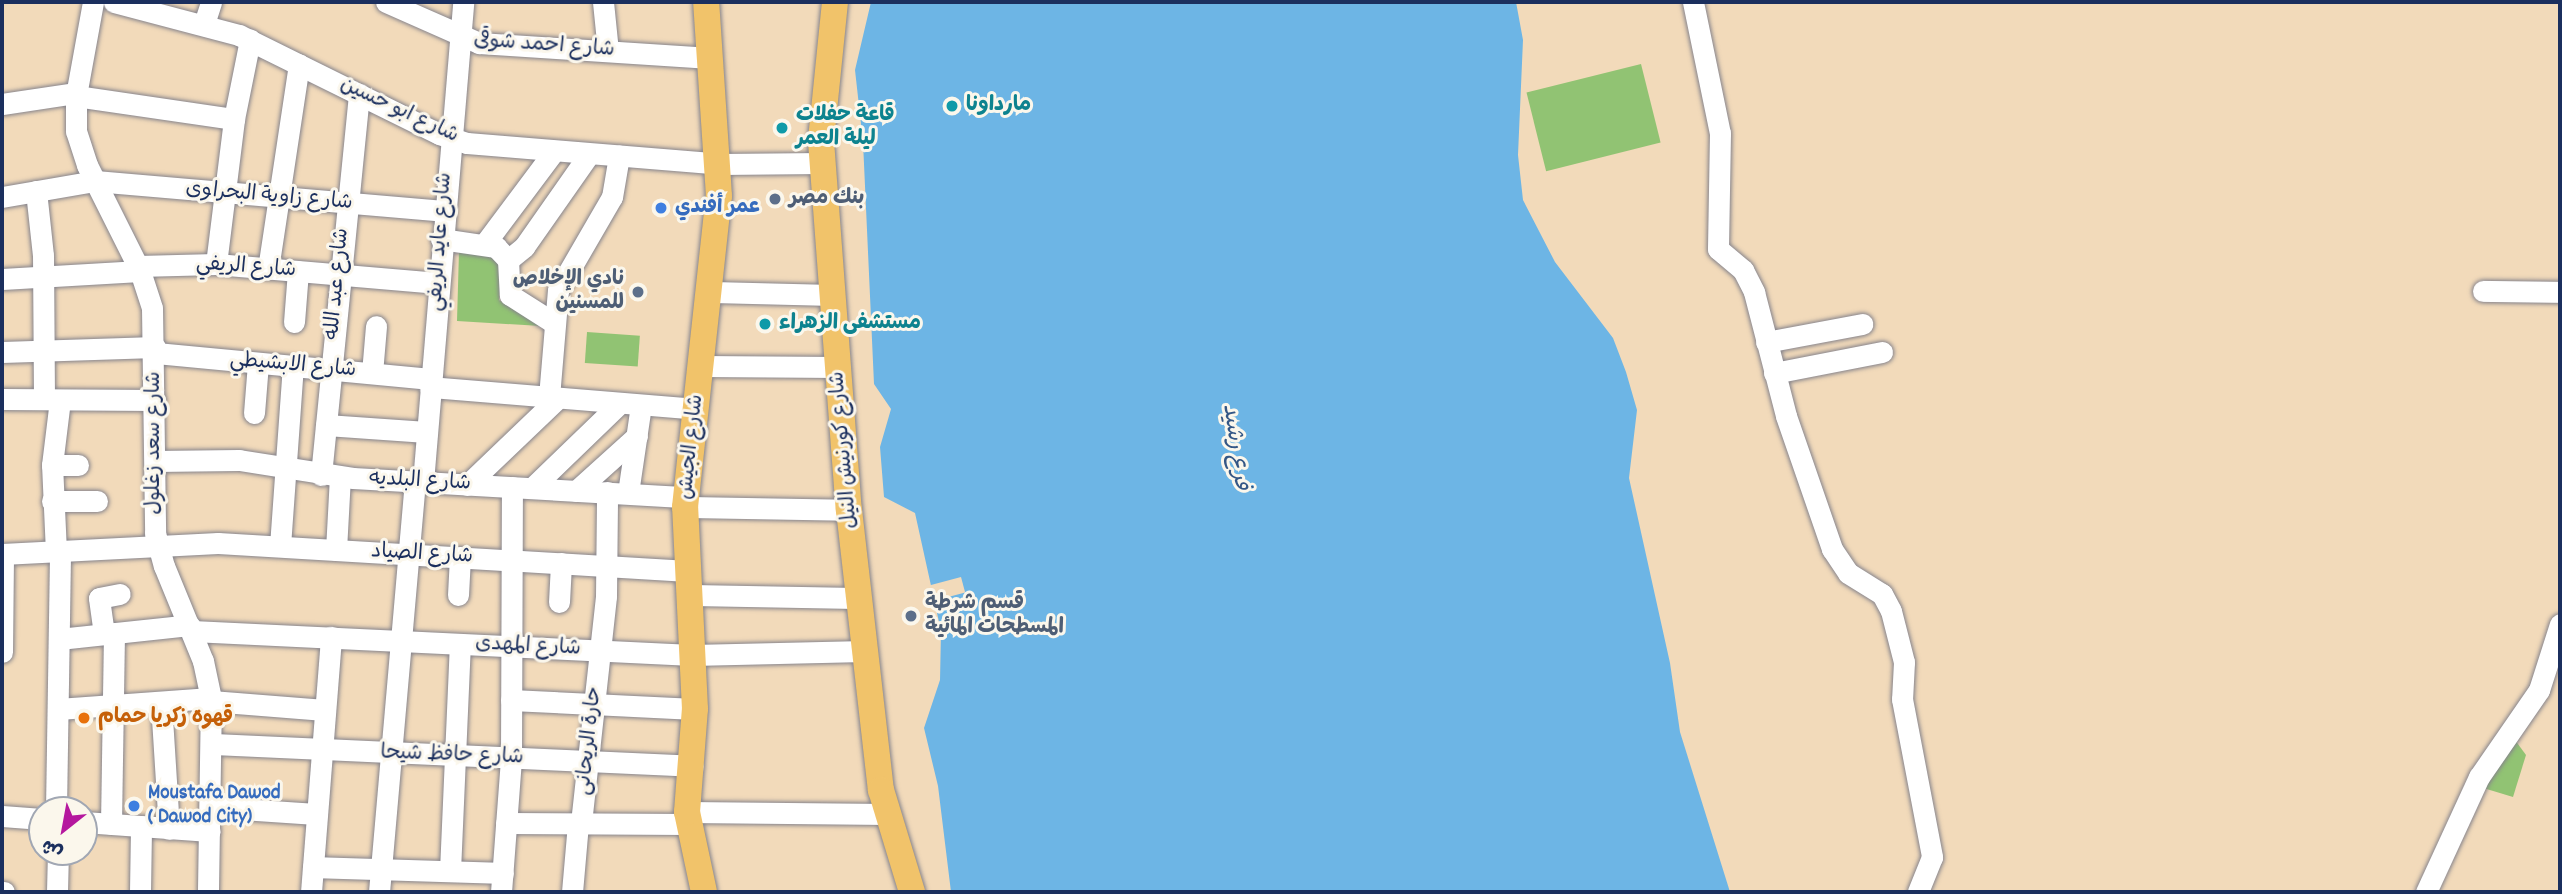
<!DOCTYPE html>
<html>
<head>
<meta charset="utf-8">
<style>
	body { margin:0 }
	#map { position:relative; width:2562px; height:894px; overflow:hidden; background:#f2daba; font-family:Dekko,"Playpen Sans Arabic",sans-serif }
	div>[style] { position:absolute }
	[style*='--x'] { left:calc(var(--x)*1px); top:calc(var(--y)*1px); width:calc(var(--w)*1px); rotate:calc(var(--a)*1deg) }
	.green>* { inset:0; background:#91c373; transform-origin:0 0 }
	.water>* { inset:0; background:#6db5e5 }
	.pier>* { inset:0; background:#f2daba; transform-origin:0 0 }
	.roads { filter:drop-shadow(0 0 2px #86848c) drop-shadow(0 0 2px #86848c) }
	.minor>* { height:21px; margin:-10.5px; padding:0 10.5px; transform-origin:10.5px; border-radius:10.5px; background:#fff }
	.major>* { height:26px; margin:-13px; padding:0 13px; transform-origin:13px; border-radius:13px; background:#f1c36a }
	.dots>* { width:19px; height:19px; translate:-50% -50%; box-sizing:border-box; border:4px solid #fbf7ec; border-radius:50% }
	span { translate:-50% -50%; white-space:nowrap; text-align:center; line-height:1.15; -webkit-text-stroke:6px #fbf7ec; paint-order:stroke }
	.street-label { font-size:21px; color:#1b2f5e }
	.culture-label { font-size:21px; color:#0d838f; font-weight:700 }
	.left { translate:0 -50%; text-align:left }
	.service-label { font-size:21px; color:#4e5e75; font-weight:700 }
	.right { translate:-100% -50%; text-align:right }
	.shop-label { font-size:21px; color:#366cbe; font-weight:700 }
	.food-label { font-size:21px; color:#c56008; font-weight:700 }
	.water-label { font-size:23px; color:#345786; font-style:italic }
	.frame { position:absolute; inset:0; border:4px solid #1b2f5e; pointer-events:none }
	.north { position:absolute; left:28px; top:796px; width:70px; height:70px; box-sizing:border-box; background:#fbf7ec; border:2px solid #a1a7b3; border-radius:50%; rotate:211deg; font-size:19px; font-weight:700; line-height:28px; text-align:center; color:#1b2f5e }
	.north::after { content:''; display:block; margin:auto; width:24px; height:32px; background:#b5179e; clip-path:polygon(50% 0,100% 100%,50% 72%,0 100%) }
</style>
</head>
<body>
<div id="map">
	<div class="green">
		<div style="left:1641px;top:64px;width:81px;height:118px;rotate:76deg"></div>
		<div style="clip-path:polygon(487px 249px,502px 267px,499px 300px,541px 326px,457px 321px,459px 251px)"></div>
		<div style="left:587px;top:332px;width:53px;height:31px;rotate:4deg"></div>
		<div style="clip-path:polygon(2515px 740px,2526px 755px,2513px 797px,2480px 787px)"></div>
	</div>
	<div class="water">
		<div style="clip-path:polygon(871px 2px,1516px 2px,1523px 40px,1518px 155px,1523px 200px,1555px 262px,1613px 338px,1626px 372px,1637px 410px,1629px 478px,1670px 663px,1680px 732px,1730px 892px,951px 892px,938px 786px,924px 728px,940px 680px,941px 631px,915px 513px,884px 497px,880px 447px,891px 409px,874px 384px,863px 142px,855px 70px)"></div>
	</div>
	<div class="pier">
		<div style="left:961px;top:577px;width:16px;height:33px;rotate:75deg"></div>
	</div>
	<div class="roads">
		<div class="minor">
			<div style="--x:93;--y:2;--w:96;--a:100.3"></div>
			<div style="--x:76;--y:96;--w:35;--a:90"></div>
			<div style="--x:76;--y:131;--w:36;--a:72"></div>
			<div style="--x:87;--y:165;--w:119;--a:63.4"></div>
			<div style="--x:140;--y:271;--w:39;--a:72"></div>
			<div style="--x:152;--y:308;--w:225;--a:89.2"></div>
			<div style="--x:155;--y:533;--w:34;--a:75"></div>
			<div style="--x:164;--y:566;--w:103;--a:67.7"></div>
			<div style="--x:203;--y:661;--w:38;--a:78"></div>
			<div style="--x:211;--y:698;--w:194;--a:90.9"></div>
			<div style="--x:114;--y:2;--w:129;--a:14.8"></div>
			<div style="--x:239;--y:35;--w:223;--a:26.3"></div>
			<div style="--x:439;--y:134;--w:29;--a:18"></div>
			<div style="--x:467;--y:143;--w:254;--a:4.7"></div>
			<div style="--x:720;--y:164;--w:103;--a:-0.6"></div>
			<div style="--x:386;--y:2;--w:102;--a:23.8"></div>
			<div style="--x:479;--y:43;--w:232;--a:3.7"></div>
			<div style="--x:603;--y:2;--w:49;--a:84.2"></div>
			<div style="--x:1693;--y:2;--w:134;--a:78.4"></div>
			<div style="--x:1720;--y:133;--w:116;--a:91"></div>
			<div style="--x:1718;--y:249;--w:33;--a:40"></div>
			<div style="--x:1743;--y:270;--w:25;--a:63"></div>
			<div style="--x:1754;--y:292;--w:128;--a:75.5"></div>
			<div style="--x:1786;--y:416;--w:141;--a:70.9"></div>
			<div style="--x:1832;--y:549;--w:29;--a:56"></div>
			<div style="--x:1848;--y:573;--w:40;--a:32"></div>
			<div style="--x:1882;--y:594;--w:19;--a:62"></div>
			<div style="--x:1891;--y:611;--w:53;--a:75.7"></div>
			<div style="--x:1904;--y:662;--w:37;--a:93"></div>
			<div style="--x:1902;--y:699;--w:161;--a:79.2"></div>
			<div style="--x:1932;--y:857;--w:38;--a:112"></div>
			<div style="--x:204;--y:24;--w:23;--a:-72"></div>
			<div style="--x:76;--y:96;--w:160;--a:8.3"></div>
			<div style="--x:2;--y:104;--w:75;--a:-8.5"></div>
			<div style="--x:36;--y:191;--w:64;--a:83.8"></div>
			<div style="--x:43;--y:255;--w:144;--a:89.6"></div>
			<div style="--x:2;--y:197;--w:94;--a:-9.8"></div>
			<div style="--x:95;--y:181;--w:350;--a:4.9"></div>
			<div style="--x:441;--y:239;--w:56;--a:8.3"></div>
			<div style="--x:496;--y:247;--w:18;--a:47"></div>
			<div style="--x:508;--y:260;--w:35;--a:87"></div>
			<div style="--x:510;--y:295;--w:52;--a:32.5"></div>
			<div style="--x:486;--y:242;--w:114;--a:-53.2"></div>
			<div style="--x:508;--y:260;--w:21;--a:-39"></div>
			<div style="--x:524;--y:247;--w:113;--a:-55"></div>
			<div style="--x:216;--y:264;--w:146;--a:-82.9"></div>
			<div style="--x:234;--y:119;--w:81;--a:-78.6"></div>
			<div style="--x:138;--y:266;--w:78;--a:-1.5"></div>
			<div style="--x:216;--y:264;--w:223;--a:4.9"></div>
			<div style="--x:268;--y:269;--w:207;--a:-81.4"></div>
			<div style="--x:2;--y:279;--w:138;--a:-3.3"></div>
			<div style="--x:2483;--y:291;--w:77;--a:0.7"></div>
			<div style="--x:712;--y:292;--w:121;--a:1.4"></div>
			<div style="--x:294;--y:322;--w:51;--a:-85.5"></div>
			<div style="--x:1766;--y:342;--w:98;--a:-10.6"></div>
			<div style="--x:2;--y:352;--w:153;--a:-1.9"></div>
			<div style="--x:156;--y:353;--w:276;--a:5.4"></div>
			<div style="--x:701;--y:366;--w:137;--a:0.4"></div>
			<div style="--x:372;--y:373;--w:47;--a:-85.1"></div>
			<div style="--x:1774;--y:373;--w:110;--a:-11"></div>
			<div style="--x:430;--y:387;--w:266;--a:4.7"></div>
			<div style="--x:549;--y:397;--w:107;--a:-85.2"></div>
			<div style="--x:558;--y:290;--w:108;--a:-59.9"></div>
			<div style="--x:612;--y:197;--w:42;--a:-80.3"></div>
			<div style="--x:2;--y:399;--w:153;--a:0.4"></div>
			<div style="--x:254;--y:413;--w:50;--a:-85.4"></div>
			<div style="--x:326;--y:425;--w:101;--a:4"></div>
			<div style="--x:155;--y:461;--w:84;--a:-0.7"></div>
			<div style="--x:239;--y:460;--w:115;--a:9"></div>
			<div style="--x:353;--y:478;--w:334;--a:3.3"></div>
			<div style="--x:52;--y:465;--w:26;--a:0"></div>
			<div style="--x:321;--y:475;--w:383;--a:-84.3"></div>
			<div style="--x:423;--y:482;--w:482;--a:-85.2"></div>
			<div style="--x:467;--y:485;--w:126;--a:-43.7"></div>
			<div style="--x:532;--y:488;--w:122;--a:-44"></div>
			<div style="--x:576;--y:491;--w:82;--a:-42"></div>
			<div style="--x:628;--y:493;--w:89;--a:-81.6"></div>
			<div style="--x:52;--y:501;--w:45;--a:0"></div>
			<div style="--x:685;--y:507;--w:164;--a:1"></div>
			<div style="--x:280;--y:546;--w:180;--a:-85.9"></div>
			<div style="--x:336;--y:550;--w:73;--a:-86.9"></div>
			<div style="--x:56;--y:552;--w:87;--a:-92.6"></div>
			<div style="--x:52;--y:465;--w:65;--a:-83"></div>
			<div style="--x:2;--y:554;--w:216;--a:-2.9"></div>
			<div style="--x:218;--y:543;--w:471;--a:3.4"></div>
			<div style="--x:458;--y:595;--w:38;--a:-87"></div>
			<div style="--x:689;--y:595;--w:170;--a:1"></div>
			<div style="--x:559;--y:602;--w:39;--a:-87"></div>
			<div style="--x:192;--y:631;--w:501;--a:2.75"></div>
			<div style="--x:692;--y:655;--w:173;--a:-1.3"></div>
			<div style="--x:104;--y:634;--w:36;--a:-98"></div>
			<div style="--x:99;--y:598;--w:21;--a:-11"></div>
			<div style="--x:59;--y:639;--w:131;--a:-6.1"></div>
			<div style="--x:2;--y:652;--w:98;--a:-89.4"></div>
			<div style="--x:511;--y:700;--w:184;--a:2.8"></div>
			<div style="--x:211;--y:701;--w:114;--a:4.5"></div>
			<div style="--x:161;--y:702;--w:127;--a:86.4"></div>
			<div style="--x:58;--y:709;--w:153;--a:-4.1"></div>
			<div style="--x:213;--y:744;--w:480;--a:2.6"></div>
			<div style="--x:211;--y:807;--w:106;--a:3.8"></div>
			<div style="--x:56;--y:810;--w:258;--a:-89.1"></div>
			<div style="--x:687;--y:812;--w:201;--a:0.6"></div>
			<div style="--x:2;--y:816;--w:40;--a:4.3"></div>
			<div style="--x:84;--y:822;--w:126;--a:4.1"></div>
			<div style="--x:506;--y:823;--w:182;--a:0.3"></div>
			<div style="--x:581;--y:823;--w:228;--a:-83.7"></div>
			<div style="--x:606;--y:596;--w:104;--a:-89.4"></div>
			<div style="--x:111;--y:824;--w:191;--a:-89.1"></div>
			<div style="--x:313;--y:867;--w:190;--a:1.8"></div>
			<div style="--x:450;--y:871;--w:227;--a:-87.5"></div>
			<div style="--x:2;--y:892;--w:2;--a:0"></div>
			<div style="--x:57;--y:892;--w:40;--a:-88.6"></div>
			<div style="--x:140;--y:892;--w:66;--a:-89.1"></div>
			<div style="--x:311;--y:892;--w:256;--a:-85.5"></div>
			<div style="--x:379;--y:892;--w:412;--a:-85"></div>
			<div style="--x:501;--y:892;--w:134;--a:-85.7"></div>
			<div style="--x:511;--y:758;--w:271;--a:-89.8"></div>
			<div style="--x:572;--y:892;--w:69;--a:-85"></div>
			<div style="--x:2426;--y:892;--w:127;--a:-65.3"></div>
			<div style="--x:2479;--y:777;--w:106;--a:-55.4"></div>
			<div style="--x:2539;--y:690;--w:69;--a:-72.3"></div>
		</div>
		<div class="major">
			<div style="--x:835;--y:2;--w:140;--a:95.8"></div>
			<div style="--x:821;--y:141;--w:370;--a:85.7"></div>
			<div style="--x:849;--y:510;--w:282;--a:83.5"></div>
			<div style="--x:881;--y:790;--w:107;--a:73.1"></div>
			<div style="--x:704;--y:892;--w:82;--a:-102"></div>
			<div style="--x:687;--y:812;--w:103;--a:-85.6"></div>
			<div style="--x:695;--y:709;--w:202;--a:-92.8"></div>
			<div style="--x:685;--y:507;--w:313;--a:-83.8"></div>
			<div style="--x:719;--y:196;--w:194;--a:-93.8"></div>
		</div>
	</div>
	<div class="dots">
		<div style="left:952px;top:106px;background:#0f9aa8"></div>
		<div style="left:782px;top:128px;background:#0f9aa8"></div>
		<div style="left:775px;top:199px;background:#5c6f8a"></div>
		<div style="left:661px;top:208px;background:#3f7fe0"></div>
		<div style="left:638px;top:292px;background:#5c6f8a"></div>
		<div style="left:765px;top:324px;background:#0f9aa8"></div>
		<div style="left:911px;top:616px;background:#5c6f8a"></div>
		<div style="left:84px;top:718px;background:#e8710a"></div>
		<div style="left:134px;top:806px;background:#3f7fe0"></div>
	</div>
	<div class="street-label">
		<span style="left:544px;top:46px;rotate:4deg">شارع احمد شوقى</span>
		<span style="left:399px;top:111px;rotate:25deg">شارع ابو حسين</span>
		<span style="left:269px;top:197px;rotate:5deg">شارع زاوية البحراوى</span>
		<span style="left:441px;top:242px;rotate:-86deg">شارع عايد الريفي</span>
		<span style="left:246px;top:268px;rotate:4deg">شارع الريفي</span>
		<span style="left:338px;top:284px;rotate:-85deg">شارع عبد الله</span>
		<span style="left:293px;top:366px;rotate:5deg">شارع الابشيطي</span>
		<span style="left:155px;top:443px;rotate:-90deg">شارع سعد زغلول</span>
		<span style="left:692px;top:447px;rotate:-84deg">شارع الجيش</span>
		<span style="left:845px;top:450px;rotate:-95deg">شارع كورنيش النيل</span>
		<span style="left:420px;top:482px;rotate:3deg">شارع البلديه</span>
		<span style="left:422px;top:555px;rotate:3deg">شارع الصياد</span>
		<span style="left:528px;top:647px;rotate:3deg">شارع المهدى</span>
		<span style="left:590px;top:741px;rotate:-84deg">حارة الريحانى</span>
		<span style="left:452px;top:756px;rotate:2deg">شارع حافظ شيحا</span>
	</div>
	<div class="culture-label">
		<span class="left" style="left:966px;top:106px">مارداونا</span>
		<span class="left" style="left:796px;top:128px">قاعة حفلات<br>ليلة العمر</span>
		<span class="left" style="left:779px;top:324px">مستشفى الزهراء</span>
	</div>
	<div class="service-label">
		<span class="left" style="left:789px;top:199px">بنك مصر</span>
		<span class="right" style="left:624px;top:292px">نادي الإخلاص<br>للمسنين</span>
		<span class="left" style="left:925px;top:616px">قسم شرطة<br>المسطحات المائية</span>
	</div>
	<div class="shop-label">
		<span class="left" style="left:675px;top:208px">عمر أفندي</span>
		<span class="left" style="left:148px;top:806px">Moustafa Dawod<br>( Dawod City)</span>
	</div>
	<div class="food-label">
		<span class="left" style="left:98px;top:718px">قهوه زكريا حمام</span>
	</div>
	<div class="water-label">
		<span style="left:1234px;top:447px;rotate:82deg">فرع رشيد</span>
	</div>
	<div class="frame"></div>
	<div class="north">ش</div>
</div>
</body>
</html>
